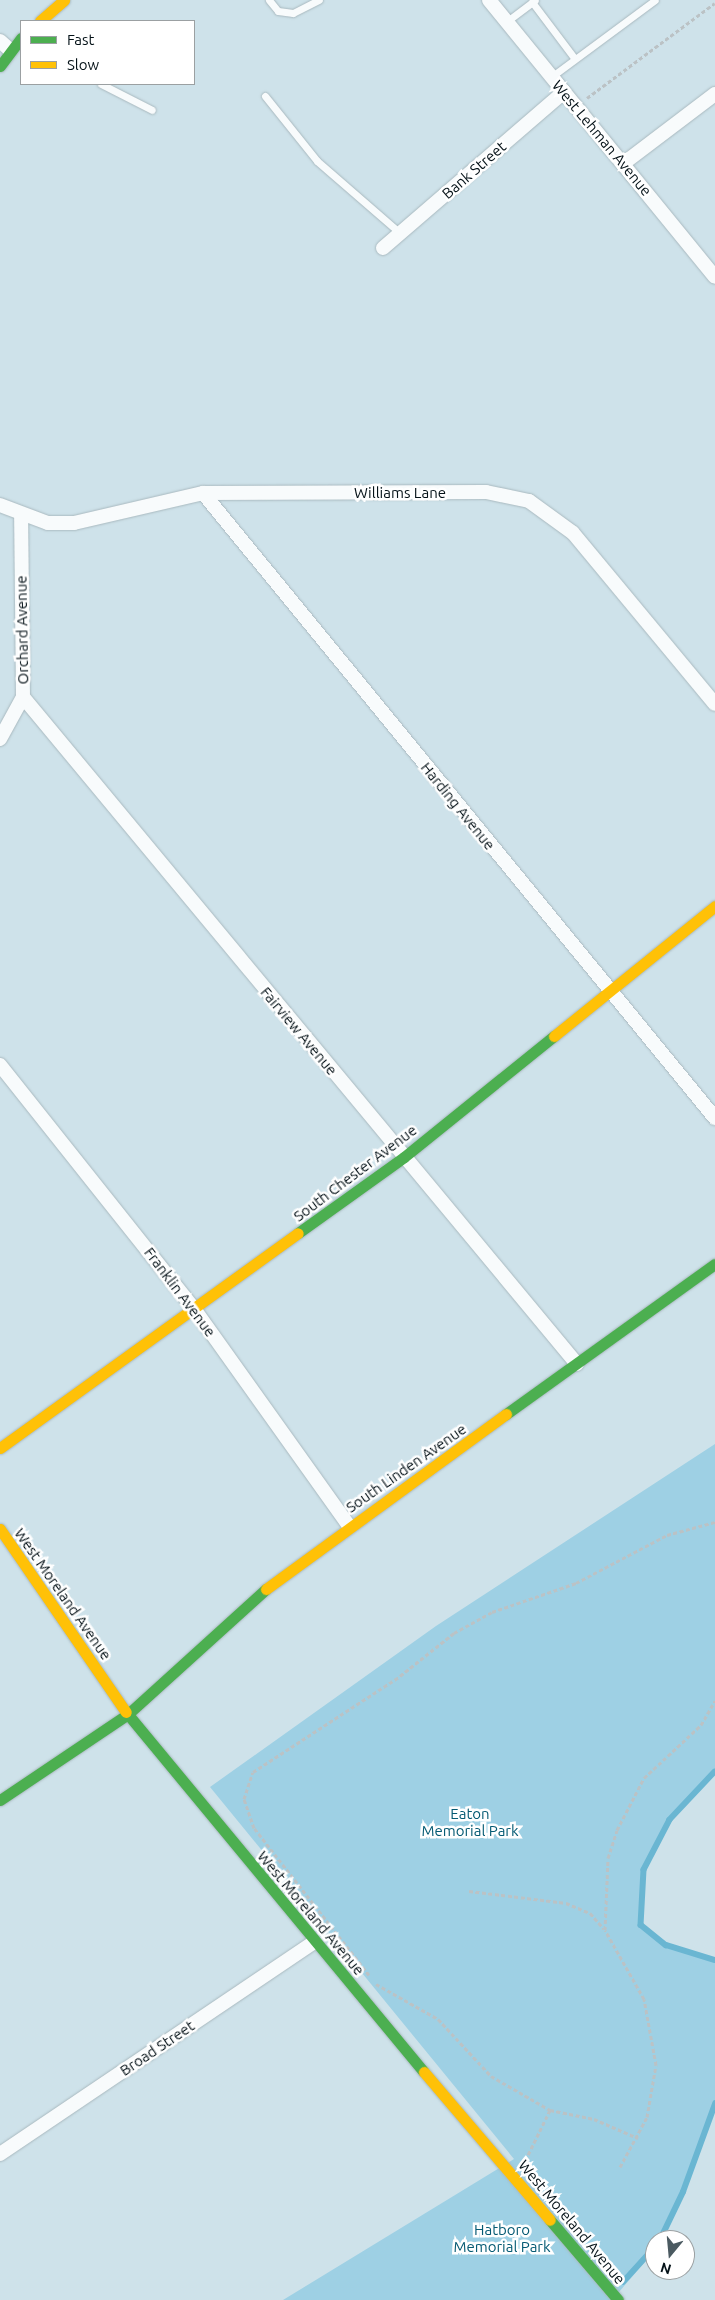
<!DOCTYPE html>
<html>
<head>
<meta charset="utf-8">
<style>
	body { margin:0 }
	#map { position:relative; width:715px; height:2300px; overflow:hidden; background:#cee2ea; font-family:Ubuntu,sans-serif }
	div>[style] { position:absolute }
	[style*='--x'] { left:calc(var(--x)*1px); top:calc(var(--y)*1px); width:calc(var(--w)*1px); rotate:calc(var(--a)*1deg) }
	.green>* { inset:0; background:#9ed0e4 }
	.stream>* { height:5.5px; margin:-2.75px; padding:0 2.75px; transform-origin:2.75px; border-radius:2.75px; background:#6ab6d2 }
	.path>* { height:3px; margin-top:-1.5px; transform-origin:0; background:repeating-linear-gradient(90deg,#bbc2c5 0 4px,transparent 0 6.5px) }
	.roads { filter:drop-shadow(0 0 1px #a9b9bf) drop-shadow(0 0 1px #a9b9bf) }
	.lane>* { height:7px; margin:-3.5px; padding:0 3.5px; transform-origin:3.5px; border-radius:3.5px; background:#f8fbfc }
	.street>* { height:14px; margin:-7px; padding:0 7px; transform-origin:7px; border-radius:7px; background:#f8fbfc }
	.fast>* { height:11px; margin:-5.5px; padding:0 5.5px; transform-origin:5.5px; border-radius:5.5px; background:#4caf50 }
	.slow>* { height:11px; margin:-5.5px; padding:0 5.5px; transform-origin:5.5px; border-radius:5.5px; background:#ffc107 }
	span { translate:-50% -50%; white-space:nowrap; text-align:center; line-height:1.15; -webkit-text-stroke:5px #fff; paint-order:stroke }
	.street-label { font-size:15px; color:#041117 }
	.park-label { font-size:15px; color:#055a73 }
	.legend { position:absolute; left:20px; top:20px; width:175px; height:65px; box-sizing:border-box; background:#fff; border:1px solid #9ba0a2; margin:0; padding:6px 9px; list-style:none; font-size:15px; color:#041117 }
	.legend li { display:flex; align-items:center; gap:10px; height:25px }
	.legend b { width:25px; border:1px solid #9ba0a2 }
	.north { position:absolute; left:645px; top:2230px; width:50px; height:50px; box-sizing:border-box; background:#fff; border:1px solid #9ba0a2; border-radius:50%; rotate:197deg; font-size:14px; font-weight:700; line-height:20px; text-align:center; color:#041117 }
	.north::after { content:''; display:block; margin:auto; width:18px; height:22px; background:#4b5a61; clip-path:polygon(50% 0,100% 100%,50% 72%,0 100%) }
</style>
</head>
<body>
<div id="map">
	<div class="green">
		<div style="clip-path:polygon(715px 1444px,715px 1772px,670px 1820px,644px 1870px,641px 1925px,666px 1945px,715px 1960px,715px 2104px,683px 2192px,644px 2263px,612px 2300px,283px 2300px,514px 2159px,210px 1787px,436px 1626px)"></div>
	</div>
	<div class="stream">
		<div style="--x:715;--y:1772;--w:66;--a:133.2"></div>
		<div style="--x:670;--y:1820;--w:56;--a:117.5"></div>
		<div style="--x:644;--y:1870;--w:55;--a:93.1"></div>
		<div style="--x:641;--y:1925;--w:32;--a:39"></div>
		<div style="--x:666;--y:1945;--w:51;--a:17"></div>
		<div style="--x:660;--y:2240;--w:53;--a:-64.4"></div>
		<div style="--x:683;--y:2192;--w:94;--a:-70"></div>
		<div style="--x:623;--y:2282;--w:47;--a:-47.6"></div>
	</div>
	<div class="path">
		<div style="--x:587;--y:98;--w:159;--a:-36.6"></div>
		<div style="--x:469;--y:1891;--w:98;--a:7.1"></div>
		<div style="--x:566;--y:1903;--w:26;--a:23"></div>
		<div style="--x:590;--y:1913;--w:21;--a:49"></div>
		<div style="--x:369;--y:1975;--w:187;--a:-128"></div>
		<div style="--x:254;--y:1828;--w:31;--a:-109"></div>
		<div style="--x:244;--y:1799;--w:28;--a:-72"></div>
		<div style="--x:253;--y:1772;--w:176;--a:-33.1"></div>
		<div style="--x:400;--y:1676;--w:69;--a:-38.5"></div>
		<div style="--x:454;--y:1633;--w:43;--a:-28.9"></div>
		<div style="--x:492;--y:1612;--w:89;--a:-19"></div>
		<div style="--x:576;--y:1583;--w:103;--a:-27.8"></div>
		<div style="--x:667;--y:1535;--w:50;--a:-15.2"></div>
		<div style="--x:376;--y:1984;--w:71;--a:29.4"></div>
		<div style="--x:438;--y:2019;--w:78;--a:47.1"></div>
		<div style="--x:491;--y:2076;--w:68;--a:30"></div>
		<div style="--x:550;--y:2110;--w:59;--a:116.1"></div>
		<div style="--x:550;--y:2110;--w:45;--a:11.6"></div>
		<div style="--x:594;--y:2119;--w:48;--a:23.4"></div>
		<div style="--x:620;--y:2167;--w:57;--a:-61.6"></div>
		<div style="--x:647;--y:2117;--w:53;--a:-80.2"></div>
		<div style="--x:656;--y:2065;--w:67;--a:-100.3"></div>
		<div style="--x:644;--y:1999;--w:79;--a:-119.5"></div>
		<div style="--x:605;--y:1930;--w:72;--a:-87.6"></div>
		<div style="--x:608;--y:1858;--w:29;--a:-72"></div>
		<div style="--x:617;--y:1830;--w:59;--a:-62.6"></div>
		<div style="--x:644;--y:1778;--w:78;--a:-42.9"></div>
		<div style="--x:701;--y:1725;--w:28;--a:-60"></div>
	</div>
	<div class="roads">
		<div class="lane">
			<div style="--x:269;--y:0;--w:14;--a:51"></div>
			<div style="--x:278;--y:11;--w:15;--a:8"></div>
			<div style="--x:293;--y:13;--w:29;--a:-27"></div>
			<div style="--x:532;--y:2;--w:71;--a:53"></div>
			<div style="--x:506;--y:22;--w:36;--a:-37"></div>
			<div style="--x:551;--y:77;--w:129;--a:-36.5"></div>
			<div style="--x:101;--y:84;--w:57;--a:27"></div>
			<div style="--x:265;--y:96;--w:83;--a:51.3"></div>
			<div style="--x:317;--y:161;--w:110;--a:40.9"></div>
		</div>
		<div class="street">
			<div style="--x:489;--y:0;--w:357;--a:50.8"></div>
			<div style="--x:0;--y:41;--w:12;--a:42"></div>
			<div style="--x:624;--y:163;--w:114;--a:-37.2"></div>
			<div style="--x:383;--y:248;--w:239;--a:-40.8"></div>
			<div style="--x:203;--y:493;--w:808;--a:50.68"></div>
			<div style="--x:0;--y:505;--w:51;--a:20.6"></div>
			<div style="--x:48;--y:523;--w:26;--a:0"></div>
			<div style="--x:74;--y:523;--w:132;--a:-13.1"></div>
			<div style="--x:203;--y:493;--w:283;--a:-0.2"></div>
			<div style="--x:486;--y:492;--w:44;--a:11.8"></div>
			<div style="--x:529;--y:501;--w:54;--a:36"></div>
			<div style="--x:573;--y:533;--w:222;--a:50.3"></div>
			<div style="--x:23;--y:697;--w:867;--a:50.29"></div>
			<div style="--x:0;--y:739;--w:48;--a:-61.3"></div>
			<div style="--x:23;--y:697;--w:182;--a:-90.6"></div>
			<div style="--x:0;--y:1065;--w:313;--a:51.5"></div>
			<div style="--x:195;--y:1310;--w:265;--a:54.5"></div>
			<div style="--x:0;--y:2154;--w:379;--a:-34"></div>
		</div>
		<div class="fast">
			<div style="--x:0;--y:66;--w:35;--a:-53"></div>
			<div style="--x:298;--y:1233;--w:130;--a:-35.6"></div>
			<div style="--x:404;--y:1157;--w:193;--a:-38.9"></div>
			<div style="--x:506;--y:1414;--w:257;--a:-35.7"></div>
			<div style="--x:126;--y:1712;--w:467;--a:50.4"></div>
			<div style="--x:0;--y:1800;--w:154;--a:-33.9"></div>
			<div style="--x:128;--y:1714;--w:186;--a:-42.2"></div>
			<div style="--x:550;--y:2220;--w:105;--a:49.6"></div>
		</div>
		<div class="slow">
			<div style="--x:40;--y:21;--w:32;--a:-41"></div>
			<div style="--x:554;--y:1036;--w:207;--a:-38.9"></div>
			<div style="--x:0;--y:1448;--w:367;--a:-35.8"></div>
			<div style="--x:0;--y:1529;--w:222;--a:55.5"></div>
			<div style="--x:266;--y:1589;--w:297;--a:-36.1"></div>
			<div style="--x:424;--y:2072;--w:194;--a:49.6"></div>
		</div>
	</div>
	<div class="street-label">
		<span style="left:602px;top:138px;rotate:50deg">West Lehman Avenue</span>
		<span style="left:474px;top:170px;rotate:-41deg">Bank Street</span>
		<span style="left:400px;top:493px">Williams Lane</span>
		<span style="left:22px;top:630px;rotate:-91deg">Orchard Avenue</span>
		<span style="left:458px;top:806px;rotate:51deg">Harding Avenue</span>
		<span style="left:299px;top:1031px;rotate:50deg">Fairview Avenue</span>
		<span style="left:355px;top:1173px;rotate:-37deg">South Chester Avenue</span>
		<span style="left:180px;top:1292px;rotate:53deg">Franklin Avenue</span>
		<span style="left:406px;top:1468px;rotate:-35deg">South Linden Avenue</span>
		<span style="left:63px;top:1594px;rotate:55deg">West Moreland Avenue</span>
		<span style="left:311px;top:1913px;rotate:50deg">West Moreland Avenue</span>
		<span style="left:157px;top:2048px;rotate:-34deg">Broad Street</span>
		<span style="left:572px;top:2222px;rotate:50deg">West Moreland Avenue</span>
	</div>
	<div class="park-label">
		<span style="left:470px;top:1822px">Eaton<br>Memorial Park</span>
		<span style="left:502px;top:2238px">Hatboro<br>Memorial Park</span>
	</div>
	<ul class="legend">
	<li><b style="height:6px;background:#4caf50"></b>Fast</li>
	<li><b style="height:6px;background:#ffc107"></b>Slow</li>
	</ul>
	<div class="north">N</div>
</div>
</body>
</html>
